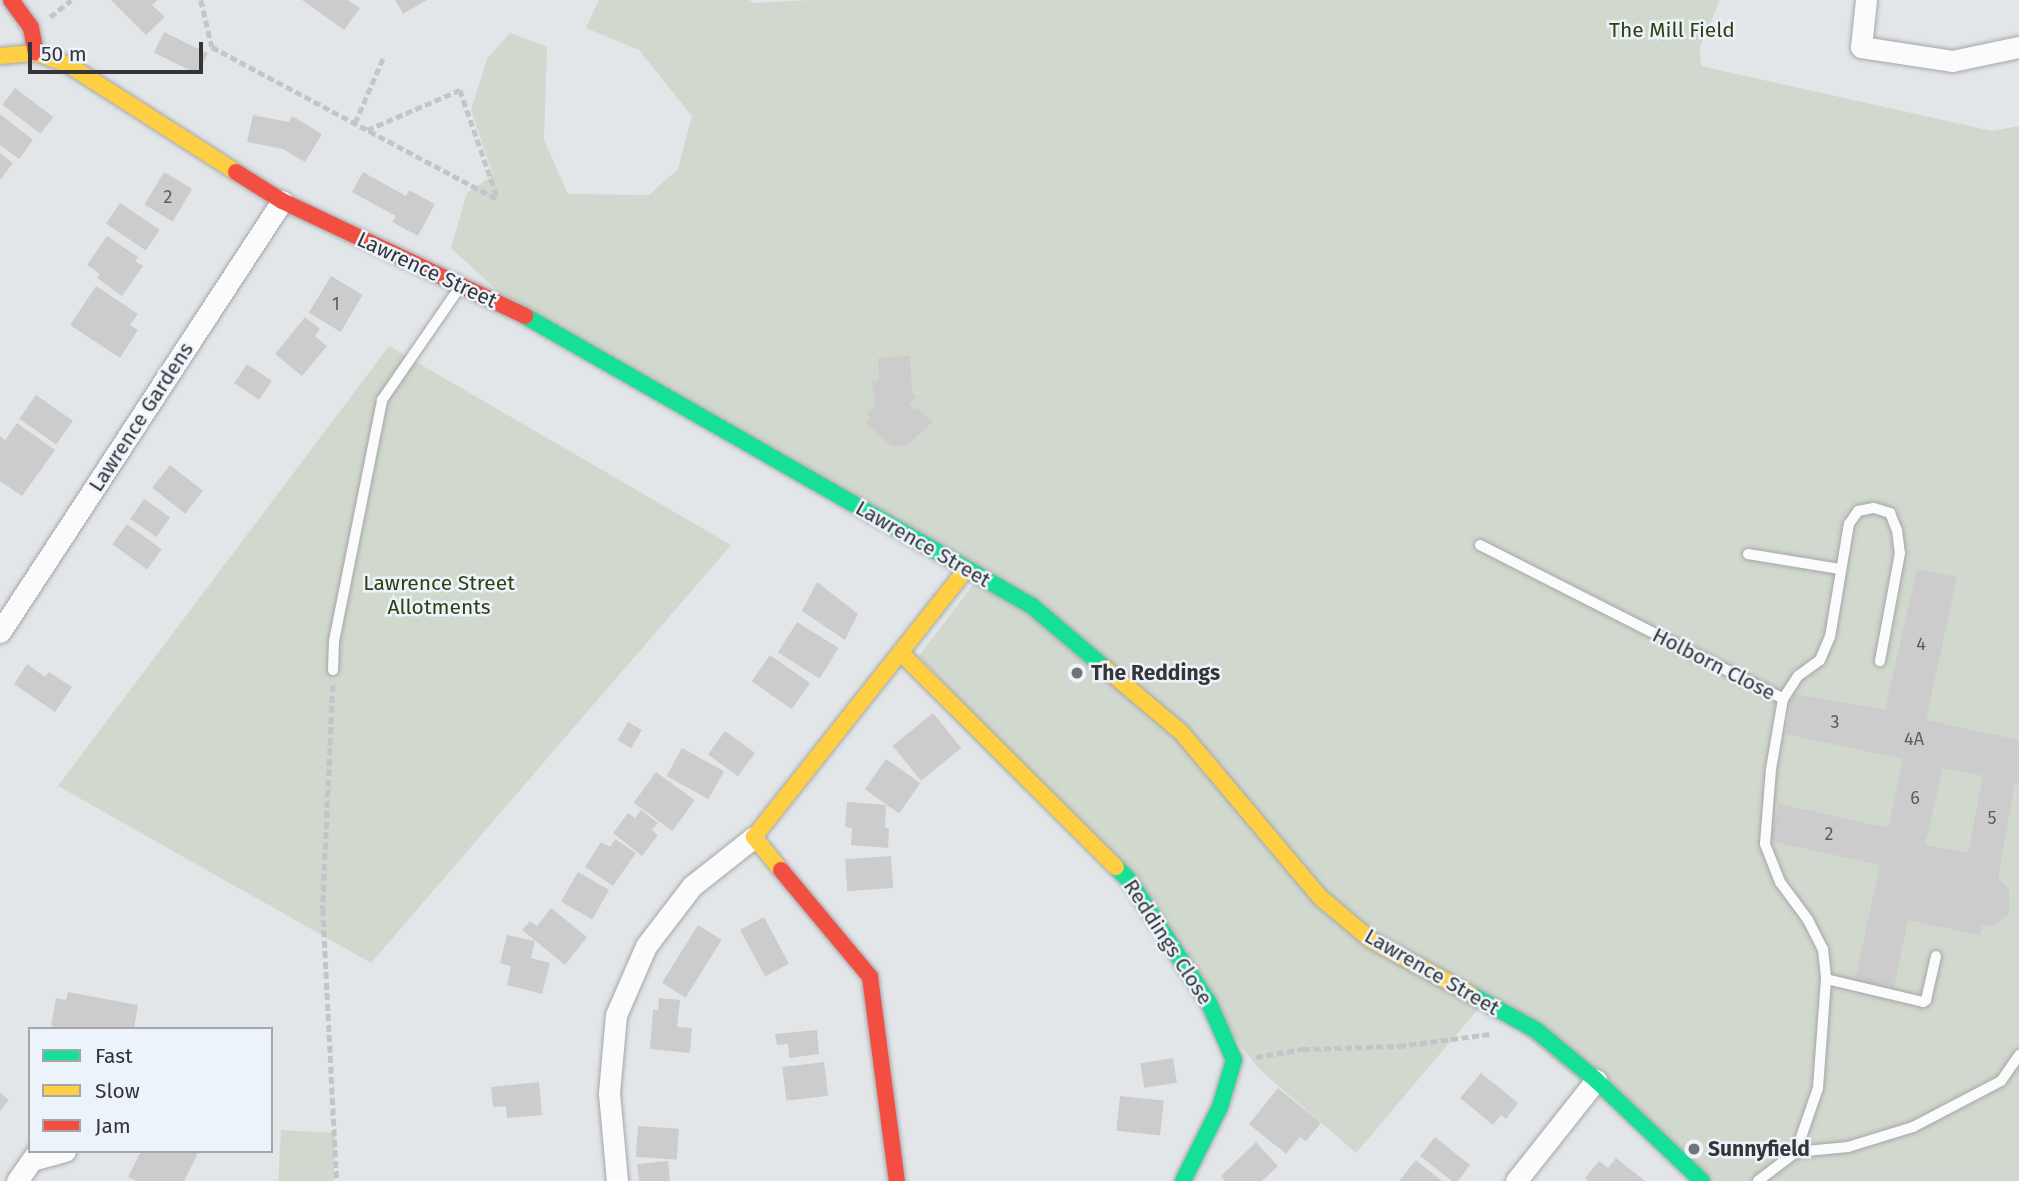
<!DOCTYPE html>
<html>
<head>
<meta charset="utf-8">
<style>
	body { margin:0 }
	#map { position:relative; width:2019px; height:1181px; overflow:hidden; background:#e3e6e9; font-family:"Fira Sans",sans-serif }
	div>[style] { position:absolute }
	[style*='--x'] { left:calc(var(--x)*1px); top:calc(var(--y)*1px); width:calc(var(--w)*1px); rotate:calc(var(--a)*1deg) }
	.green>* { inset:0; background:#d1d8cd; transform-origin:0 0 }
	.building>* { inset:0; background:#cccccd; transform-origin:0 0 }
	.path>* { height:4.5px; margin-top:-2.25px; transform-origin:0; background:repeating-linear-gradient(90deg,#c4c5c8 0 7px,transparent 0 10.5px) }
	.roads { filter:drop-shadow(0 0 2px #a5a7aa) drop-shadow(0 0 2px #a5a7aa) }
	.lane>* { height:10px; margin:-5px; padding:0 5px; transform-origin:5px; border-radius:5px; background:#fbfbfc }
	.street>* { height:21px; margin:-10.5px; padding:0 10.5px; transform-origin:10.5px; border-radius:10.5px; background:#fbfbfc }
	.fast>* { height:16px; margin:-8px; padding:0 8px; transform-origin:8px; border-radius:8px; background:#16e098 }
	.slow>* { height:16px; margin:-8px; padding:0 8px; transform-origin:8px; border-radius:8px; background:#ffcf43 }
	.jam>* { height:16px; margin:-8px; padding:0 8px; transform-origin:8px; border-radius:8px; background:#f24e42 }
	.dots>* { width:19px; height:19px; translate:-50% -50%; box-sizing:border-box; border:4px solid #edf3fa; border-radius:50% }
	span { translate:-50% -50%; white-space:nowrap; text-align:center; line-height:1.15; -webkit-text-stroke:5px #edf3fa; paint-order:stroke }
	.number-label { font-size:18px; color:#5c5d60 }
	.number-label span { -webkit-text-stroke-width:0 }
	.park-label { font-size:21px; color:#2f400e }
	.street-label { font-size:21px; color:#333538 }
	.poi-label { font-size:21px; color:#333538; font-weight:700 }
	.left { translate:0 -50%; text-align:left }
	.legend { position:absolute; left:28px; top:1027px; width:245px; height:126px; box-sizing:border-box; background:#edf3fa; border:2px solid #a3a7ac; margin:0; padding:9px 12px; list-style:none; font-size:21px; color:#333538 }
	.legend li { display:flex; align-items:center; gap:14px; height:35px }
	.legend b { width:35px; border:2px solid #a3a7ac }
	.scale { position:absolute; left:28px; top:42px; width:175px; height:32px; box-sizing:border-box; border:4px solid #333538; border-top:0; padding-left:9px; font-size:21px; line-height:24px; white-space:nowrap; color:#333538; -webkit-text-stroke:5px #edf3fa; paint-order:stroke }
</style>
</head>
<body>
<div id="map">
	<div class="green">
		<div style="clip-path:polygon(599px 0,749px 0,754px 3px,810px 0,1720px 0,1700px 47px,1701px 66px,1992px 131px,2019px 126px,2019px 1181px,1702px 1181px,1484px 1002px,1356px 1153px,1258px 1068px,1214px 1010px,1126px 876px,919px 656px,979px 577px,526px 317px,451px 248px,467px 193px,493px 175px,471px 110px,487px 59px,510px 33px,547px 47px,544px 140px,568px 194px,649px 195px,678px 169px,692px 116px,639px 50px,586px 28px)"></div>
		<div style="clip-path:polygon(389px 346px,731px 545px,371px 963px,58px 786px)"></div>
		<div style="left:281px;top:1130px;width:55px;height:51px;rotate:3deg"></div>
	</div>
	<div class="building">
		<div style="clip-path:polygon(111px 0,157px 0,152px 5px,165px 17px,146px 35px)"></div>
		<div style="clip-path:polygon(302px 0,348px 0,360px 8px,344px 30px)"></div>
		<div style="clip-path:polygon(395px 0,427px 0,403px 14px)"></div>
		<div style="left:164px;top:32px;width:49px;height:23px;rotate:26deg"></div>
		<div style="left:15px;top:88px;width:48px;height:21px;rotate:37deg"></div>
		<div style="clip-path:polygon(0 114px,33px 140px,19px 159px,0 145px)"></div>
		<div style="clip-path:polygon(253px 115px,289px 122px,292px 116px,322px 134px,305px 162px,283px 149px,247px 142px)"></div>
		<div style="clip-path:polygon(0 153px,13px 163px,0 180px)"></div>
		<div style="left:164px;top:172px;width:33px;height:38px;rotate:31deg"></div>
		<div style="clip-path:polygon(363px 172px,406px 196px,409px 190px,435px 204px,418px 236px,392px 222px,396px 216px,352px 192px)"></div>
		<div style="left:120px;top:203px;width:48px;height:25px;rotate:34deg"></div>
		<div style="clip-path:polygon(107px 236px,138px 257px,135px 261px,143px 266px,122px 296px,97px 278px,100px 274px,87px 265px)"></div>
		<div style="left:331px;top:276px;width:37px;height:43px;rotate:31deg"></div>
		<div style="clip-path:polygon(96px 286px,138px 314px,130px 325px,138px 330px,120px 358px,70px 325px)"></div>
		<div style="clip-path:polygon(305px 317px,320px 329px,315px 336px,327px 346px,302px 376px,275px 354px)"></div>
		<div style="clip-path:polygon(910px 356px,912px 392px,917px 397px,909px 405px,914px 410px,916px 407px,933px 422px,907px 445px,892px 447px,866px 423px,870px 418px,866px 415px,876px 405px,871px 381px,879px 380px,878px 358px)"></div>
		<div style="left:247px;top:364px;width:30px;height:23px;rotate:34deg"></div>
		<div style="left:36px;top:395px;width:45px;height:29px;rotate:35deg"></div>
		<div style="clip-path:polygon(17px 423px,55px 450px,22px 496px,0 481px,0 436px,5px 440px)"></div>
		<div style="left:170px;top:465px;width:42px;height:29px;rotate:38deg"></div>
		<div style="left:144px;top:499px;width:32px;height:24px;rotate:35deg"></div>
		<div style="left:127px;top:524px;width:43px;height:25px;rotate:36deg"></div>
		<div style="clip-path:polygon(evenodd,1917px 569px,1957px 577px,1926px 720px,2019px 740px,2019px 784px,2015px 783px,1998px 878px,2009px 889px,2009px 913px,1996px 924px,1982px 926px,1980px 935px,1908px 920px,1894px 988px,1855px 980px,1880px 865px,1770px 841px,1779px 804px,1888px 828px,1903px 759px,1786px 734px,1793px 694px,1885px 710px,1917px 569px,1943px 768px,1983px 776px,1968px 853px,1925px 845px,1943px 768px)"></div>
		<div style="clip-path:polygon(817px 582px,858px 614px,845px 640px,802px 611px)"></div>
		<div style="left:797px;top:622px;width:49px;height:36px;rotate:32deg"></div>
		<div style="left:770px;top:655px;width:49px;height:32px;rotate:35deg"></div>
		<div style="clip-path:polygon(27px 664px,45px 677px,49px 672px,72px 687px,55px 712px,14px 684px)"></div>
		<div style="left:933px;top:713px;width:45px;height:52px;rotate:51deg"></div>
		<div style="left:628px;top:722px;width:16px;height:21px;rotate:30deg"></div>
		<div style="left:725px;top:731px;width:37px;height:29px;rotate:36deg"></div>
		<div style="left:682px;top:748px;width:48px;height:32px;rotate:29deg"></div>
		<div style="left:886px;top:759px;width:42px;height:37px;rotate:35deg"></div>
		<div style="left:656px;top:772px;width:48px;height:38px;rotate:36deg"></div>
		<div style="clip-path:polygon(847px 802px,886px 805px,885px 828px,889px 828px,888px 848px,851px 845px,852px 828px,845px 827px)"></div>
		<div style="clip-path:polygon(641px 810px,658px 823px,652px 830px,658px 835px,642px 856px,613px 833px,628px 813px,635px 818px)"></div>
		<div style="clip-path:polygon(615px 839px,636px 853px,613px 886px,585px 867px,601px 842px,610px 847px)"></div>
		<div style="left:891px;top:856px;width:32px;height:46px;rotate:86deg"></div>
		<div style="left:578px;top:872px;width:36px;height:34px;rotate:30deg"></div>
		<div style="clip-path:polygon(551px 908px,587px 937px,565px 965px,522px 930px,530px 921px,537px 926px)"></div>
		<div style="left:764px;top:917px;width:53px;height:27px;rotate:62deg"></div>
		<div style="left:698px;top:925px;width:28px;height:68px;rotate:32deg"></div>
		<div style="clip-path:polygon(507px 935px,535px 941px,531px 958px,550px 963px,542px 994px,507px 985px,511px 966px,500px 963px)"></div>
		<div style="clip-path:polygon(68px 992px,138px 1005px,134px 1029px,62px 1029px,51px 1026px,56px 998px,66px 1000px)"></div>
		<div style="clip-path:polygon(659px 998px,680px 1000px,677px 1027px,692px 1028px,690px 1053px,650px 1049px,653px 1010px,658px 1010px)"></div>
		<div style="clip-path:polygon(817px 1030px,819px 1054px,789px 1058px,788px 1044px,777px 1045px,775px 1034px)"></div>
		<div style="left:1173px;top:1058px;width:25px;height:33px;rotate:81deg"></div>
		<div style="left:824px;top:1062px;width:34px;height:42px;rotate:83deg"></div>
		<div style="clip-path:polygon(1481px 1073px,1518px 1103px,1506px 1119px,1501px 1115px,1493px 1125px,1460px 1098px)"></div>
		<div style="clip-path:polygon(539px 1082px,542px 1115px,507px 1118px,506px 1106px,493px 1107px,491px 1087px)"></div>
		<div style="clip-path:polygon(1278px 1088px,1321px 1123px,1306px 1141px,1300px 1137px,1286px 1154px,1249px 1124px)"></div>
		<div style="clip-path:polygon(0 1093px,9px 1100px,0 1111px)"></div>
		<div style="left:1120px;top:1096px;width:44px;height:35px;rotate:6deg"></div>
		<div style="left:638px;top:1126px;width:41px;height:31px;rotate:4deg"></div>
		<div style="clip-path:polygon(1435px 1137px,1470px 1165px,1458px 1181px,1452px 1181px,1420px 1156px)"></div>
		<div style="clip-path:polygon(1256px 1142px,1278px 1166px,1262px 1181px,1225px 1181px,1221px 1176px)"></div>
		<div style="clip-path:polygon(141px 1151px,199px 1151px,184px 1181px,136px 1181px,128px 1177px)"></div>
		<div style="clip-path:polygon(1616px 1158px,1645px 1181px,1588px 1181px,1585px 1178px,1599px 1161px,1608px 1168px)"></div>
		<div style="clip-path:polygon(1416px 1160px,1442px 1181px,1399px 1181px)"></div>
		<div style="clip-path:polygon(668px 1161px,670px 1181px,639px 1181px,637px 1164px)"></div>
	</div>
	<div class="path">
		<div style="--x:201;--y:0;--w:48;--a:76.8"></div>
		<div style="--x:212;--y:47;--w:324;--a:28.1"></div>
		<div style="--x:50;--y:17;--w:27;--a:-39"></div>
		<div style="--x:355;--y:123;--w:71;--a:-66.7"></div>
		<div style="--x:367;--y:130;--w:101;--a:-23.3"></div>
		<div style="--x:460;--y:90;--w:115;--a:70.8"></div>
		<div style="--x:333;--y:685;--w:224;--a:92.6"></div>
		<div style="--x:323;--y:909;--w:272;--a:87.1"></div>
		<div style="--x:1256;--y:1057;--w:48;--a:-9.7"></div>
		<div style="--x:1303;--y:1049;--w:96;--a:-1.8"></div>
		<div style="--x:1399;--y:1046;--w:92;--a:-7.5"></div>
	</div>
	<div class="roads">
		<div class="lane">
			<div style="--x:1480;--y:545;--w:340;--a:26.9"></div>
			<div style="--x:1783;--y:699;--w:71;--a:99.7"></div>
			<div style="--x:1771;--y:769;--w:75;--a:94.6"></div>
			<div style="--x:1765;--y:844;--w:41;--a:68.5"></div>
			<div style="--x:1780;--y:882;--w:47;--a:53.6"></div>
			<div style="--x:1808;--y:920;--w:33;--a:63"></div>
			<div style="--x:1823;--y:949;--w:30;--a:84"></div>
			<div style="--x:1826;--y:979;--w:109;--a:94.2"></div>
			<div style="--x:1818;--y:1088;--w:68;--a:109"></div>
			<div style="--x:1796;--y:1152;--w:48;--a:142.7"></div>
			<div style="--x:1748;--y:554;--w:93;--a:9.3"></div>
			<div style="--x:333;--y:670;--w:29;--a:-88"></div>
			<div style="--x:334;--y:641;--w:246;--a:-78.7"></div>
			<div style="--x:382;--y:400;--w:137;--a:-55.4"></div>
			<div style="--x:1783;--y:699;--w:27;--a:-57"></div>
			<div style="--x:1798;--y:676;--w:27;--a:-36"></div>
			<div style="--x:1820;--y:660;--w:25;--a:-67"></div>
			<div style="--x:1830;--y:637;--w:115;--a:-80.5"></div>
			<div style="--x:1849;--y:524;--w:16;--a:-55"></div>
			<div style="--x:1858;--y:511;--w:16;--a:-11"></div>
			<div style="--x:1874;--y:508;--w:17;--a:17"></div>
			<div style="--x:1890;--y:513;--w:18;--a:68"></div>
			<div style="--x:1897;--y:530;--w:23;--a:83"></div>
			<div style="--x:1900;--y:553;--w:110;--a:100.5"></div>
			<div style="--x:1826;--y:979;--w:100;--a:13.3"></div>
			<div style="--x:1923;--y:1002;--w:4;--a:-34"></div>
			<div style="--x:1926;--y:1000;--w:45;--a:-77.2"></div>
			<div style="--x:1796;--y:1152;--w:52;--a:-5.5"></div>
			<div style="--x:1848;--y:1147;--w:68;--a:-17.1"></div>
			<div style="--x:1913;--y:1127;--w:99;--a:-27.6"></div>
			<div style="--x:2001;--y:1081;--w:32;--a:-55"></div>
		</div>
		<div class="street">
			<div style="--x:1866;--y:0;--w:47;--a:96.1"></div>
			<div style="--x:1861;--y:47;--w:92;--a:8.7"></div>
			<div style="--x:1952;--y:61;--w:68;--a:-11.8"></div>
			<div style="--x:0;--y:632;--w:515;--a:-56.8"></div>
			<div style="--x:35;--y:1159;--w:31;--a:-15"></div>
			<div style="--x:17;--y:1181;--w:37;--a:-55"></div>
			<div style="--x:617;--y:1181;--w:88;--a:-95.2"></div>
			<div style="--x:609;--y:1093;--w:78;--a:-84.9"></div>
			<div style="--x:616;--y:1015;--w:75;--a:-66.5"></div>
			<div style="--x:646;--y:946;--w:76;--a:-52.5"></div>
			<div style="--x:692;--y:886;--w:79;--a:-38.3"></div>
			<div style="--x:1516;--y:1181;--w:129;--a:-51.6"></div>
		</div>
		<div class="fast">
			<div style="--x:525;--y:316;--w:584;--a:29.77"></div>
			<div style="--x:1032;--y:606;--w:96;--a:40.3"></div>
			<div style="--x:1116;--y:867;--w:18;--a:45"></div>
			<div style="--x:1129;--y:880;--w:147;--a:57"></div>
			<div style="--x:1209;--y:1003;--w:62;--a:66.3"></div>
			<div style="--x:1234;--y:1060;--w:49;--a:106.6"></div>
			<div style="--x:1220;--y:1107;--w:83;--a:116.6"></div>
			<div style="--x:1470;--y:994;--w:75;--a:28.6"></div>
			<div style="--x:1536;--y:1030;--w:78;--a:39.8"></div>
			<div style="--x:1596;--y:1080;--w:146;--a:43.6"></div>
		</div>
		<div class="slow">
			<div style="--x:0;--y:56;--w:36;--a:-5"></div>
			<div style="--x:36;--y:53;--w:33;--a:20"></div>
			<div style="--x:67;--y:64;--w:201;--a:32.6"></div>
			<div style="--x:902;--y:654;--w:302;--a:44.9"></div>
			<div style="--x:1105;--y:668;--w:99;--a:40.1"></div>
			<div style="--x:1181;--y:732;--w:217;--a:49.9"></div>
			<div style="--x:1321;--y:898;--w:65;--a:40"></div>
			<div style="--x:1371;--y:940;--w:113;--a:28.6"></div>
			<div style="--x:781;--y:870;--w:43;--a:-129.3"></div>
			<div style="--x:754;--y:837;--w:341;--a:-51.6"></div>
		</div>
		<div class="jam">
			<div style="--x:11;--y:0;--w:34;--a:54"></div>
			<div style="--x:31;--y:28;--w:25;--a:79"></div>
			<div style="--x:236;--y:172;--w:54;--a:32.2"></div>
			<div style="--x:282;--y:201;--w:269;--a:25.3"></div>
			<div style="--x:781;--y:870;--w:139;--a:50.2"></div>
			<div style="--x:870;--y:977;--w:206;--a:82.5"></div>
		</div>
	</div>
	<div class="dots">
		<div style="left:1077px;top:673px;background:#717376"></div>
		<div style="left:1694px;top:1149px;background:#717376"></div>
	</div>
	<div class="number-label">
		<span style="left:168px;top:197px">2</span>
		<span style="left:336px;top:304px">1</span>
		<span style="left:1921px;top:644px">4</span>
		<span style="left:1835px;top:722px">3</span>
		<span style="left:1914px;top:739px">4A</span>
		<span style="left:1915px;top:798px">6</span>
		<span style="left:1992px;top:818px">5</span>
		<span style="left:1829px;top:834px">2</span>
	</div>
	<div class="park-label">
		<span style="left:1672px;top:30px">The Mill Field</span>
		<span style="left:439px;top:595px">Lawrence Street<br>Allotments</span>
	</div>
	<div class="street-label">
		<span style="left:427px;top:270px;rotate:25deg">Lawrence Street</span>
		<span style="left:141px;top:417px;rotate:-57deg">Lawrence Gardens</span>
		<span style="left:923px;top:544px;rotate:30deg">Lawrence Street</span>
		<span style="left:1714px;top:664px;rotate:27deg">Holborn Close</span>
		<span style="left:1168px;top:942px;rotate:57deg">Reddings Close</span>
		<span style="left:1432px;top:972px;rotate:30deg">Lawrence Street</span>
	</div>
	<div class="poi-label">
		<span class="left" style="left:1091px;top:673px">The Reddings</span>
		<span class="left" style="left:1708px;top:1149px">Sunnyfield</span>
	</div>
	<ul class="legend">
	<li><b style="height:9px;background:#16e098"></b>Fast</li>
	<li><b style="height:9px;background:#ffcf43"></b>Slow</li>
	<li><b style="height:9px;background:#f24e42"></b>Jam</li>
	</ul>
	<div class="scale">50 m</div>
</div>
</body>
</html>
